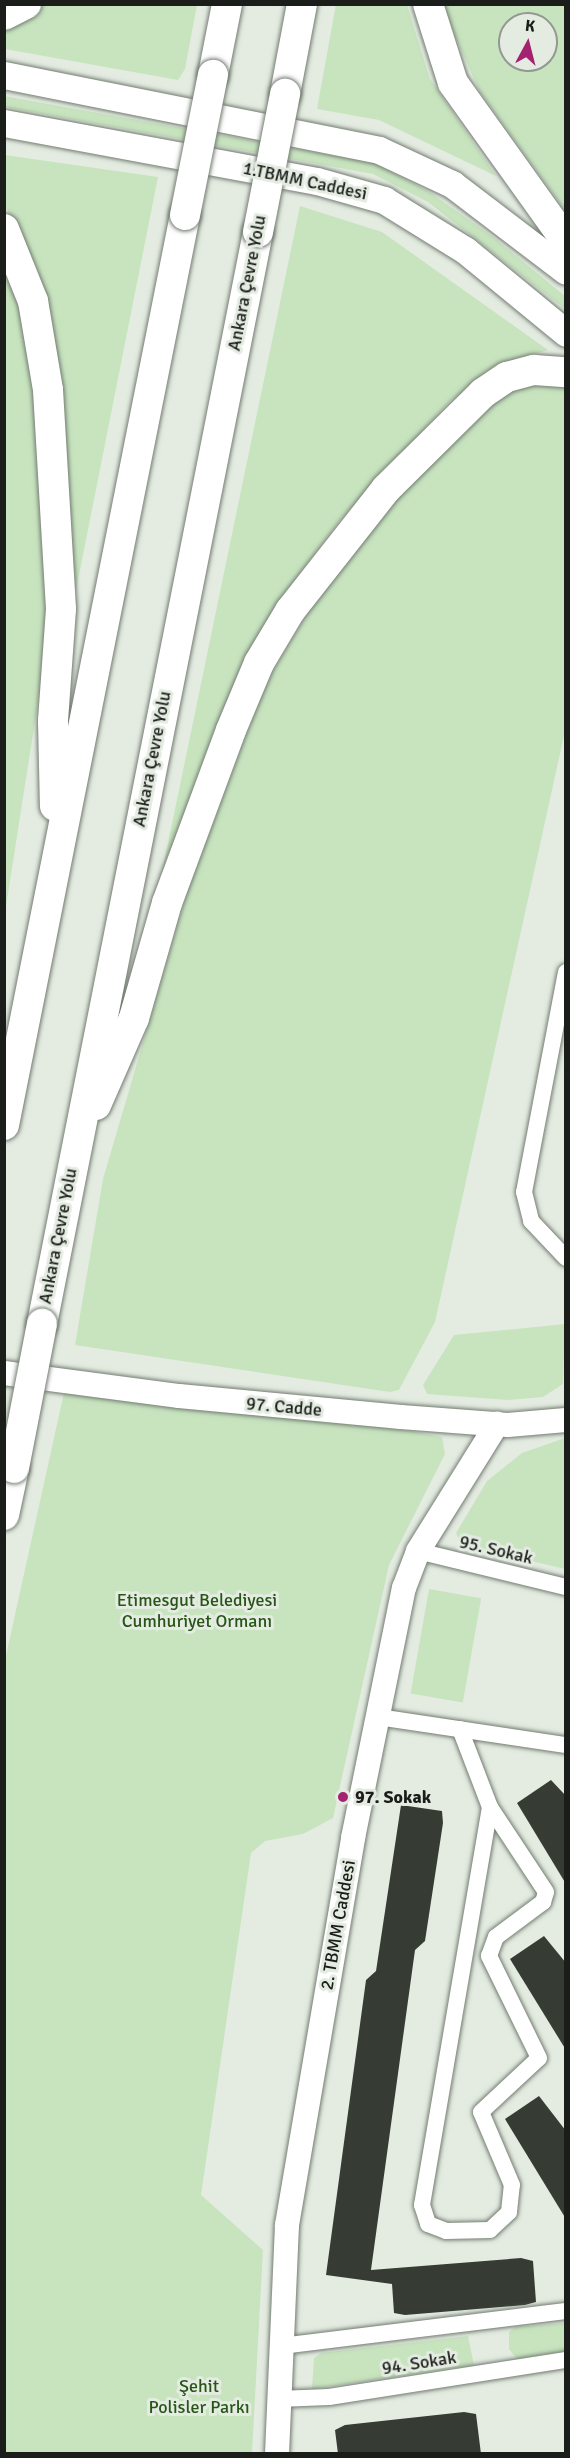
<!DOCTYPE html>
<html>
<head>
<meta charset="utf-8">
<style>
	body { margin:0 }
	#map { position:relative; width:570px; height:2458px; overflow:hidden; background:#e4ece2; font-family:Signika,sans-serif }
	div>[style] { position:absolute }
	[style*='--x'] { left:calc(var(--x)*1px); top:calc(var(--y)*1px); width:calc(var(--w)*1px); rotate:calc(var(--a)*1deg) }
	.green>* { inset:0; background:#c7e4bf; transform-origin:0 0 }
	.building>* { inset:0; background:#363c34 }
	.roads { filter:drop-shadow(0 0 2px #747c72) drop-shadow(0 0 2px #747c72) }
	.street>* { height:16px; margin:-8px; padding:0 8px; transform-origin:8px; border-radius:8px; background:#fff }
	.secondary>* { height:24px; margin:-12px; padding:0 12px; transform-origin:12px; border-radius:12px; background:#fff }
	.primary>* { height:27px; margin:-13.5px; padding:0 13.5px; transform-origin:13.5px; border-radius:13.5px; background:#fff }
	.highway>* { height:30px; margin:-15px; padding:0 15px; transform-origin:15px; border-radius:15px; background:#fff }
	.bridges { filter:drop-shadow(0 0 2px #747c72) drop-shadow(0 0 2px #747c72) }
	.highway-bridge>* { height:30px; margin:-15px; padding:0 15px; transform-origin:15px; border-radius:15px; background:#fff }
	.dots>* { width:16px; height:16px; translate:-50% -50%; box-sizing:border-box; border:3px solid #e4ece2; border-radius:50% }
	span { translate:-50% -50%; white-space:nowrap; text-align:center; line-height:1.15; -webkit-text-stroke:6px #e4ece2; paint-order:stroke }
	.street-label { font-size:18px; color:#1a1d19 }
	.park-label { font-size:18px; color:#275617 }
	.poi-label { font-size:18px; color:#1a1d19; font-weight:700 }
	.left { translate:0 -50%; text-align:left }
	.frame { position:absolute; inset:0; border:6px solid #1a1d19; pointer-events:none }
	.north { position:absolute; left:498px; top:12px; width:60px; height:60px; box-sizing:border-box; background:#e4ece2; border:2px solid #939992; border-radius:50%; rotate:7deg; font-size:16px; font-weight:700; line-height:24px; text-align:center; color:#1a1d19 }
	.north::after { content:''; display:block; margin:auto; width:21px; height:27px; background:#a42270; clip-path:polygon(50% 0,100% 100%,50% 72%,0 100%) }
</style>
</head>
<body>
<div id="map">
	<div class="green">
		<div style="clip-path:polygon(336px 4px,407px 5px,430px 79px,496px 176px,379px 120px,317px 109px)"></div>
		<div style="clip-path:polygon(44px 5px,197px 5px,185px 69px,178px 80px,5px 49px,4px 27px)"></div>
		<div style="clip-path:polygon(evenodd,441px 5px,565px 5px,565px 210px,479px 90px,441px 5px,510px 24px,546px 24px,546px 60px,510px 60px,510px 24px)"></div>
		<div style="clip-path:polygon(4px 96px,375px 163px,431px 193px,493px 237px,565px 296px,565px 309px,428px 202px,373px 174px,5px 107px)"></div>
		<div style="clip-path:polygon(5px 155px,158px 177px,76px 590px,49px 312px,38px 270px,5px 206px)"></div>
		<div style="clip-path:polygon(300px 206px,382px 232px,548px 350px,512px 360px,450px 401px,339px 521px,304px 568px,270px 617px,157px 896px)"></div>
		<div style="clip-path:polygon(5px 248px,18px 284px,36px 402px,49px 585px,47px 644px,5px 913px)"></div>
		<div style="clip-path:polygon(544px 381px,565px 386px,565px 731px,435px 1322px,399px 1390px,390px 1392px,75px 1345px,103px 1179px,187px 893px,265px 685px,323px 587px,445px 442px,513px 385px)"></div>
		<div style="clip-path:polygon(565px 1324px,563px 1384px,543px 1397px,508px 1400px,427px 1394px,423px 1385px,454px 1335px)"></div>
		<div style="clip-path:polygon(65px 1388px,411px 1431px,442px 1437px,445px 1454px,389px 1565px,333px 1818px,303px 1834px,265px 1841px,251px 1853px,201px 2195px,263px 2250px,252px 2453px,5px 2454px,5px 1660px)"></div>
		<div style="clip-path:polygon(565px 1438px,565px 1569px,461px 1545px,456px 1533px,487px 1481px,522px 1453px)"></div>
		<div style="left:429px;top:1589px;width:53px;height:106px;rotate:10deg"></div>
		<div style="clip-path:polygon(565px 2323px,565px 2354px,517px 2359px,509px 2349px,509px 2332px,515px 2327px)"></div>
		<div style="clip-path:polygon(468px 2336px,474px 2365px,312px 2389px,314px 2358px,321px 2353px)"></div>
	</div>
	<div class="building">
		<div style="clip-path:polygon(551px 1780px,566px 1796px,566px 1884px,517px 1803px)"></div>
		<div style="clip-path:polygon(401px 1805px,442px 1811px,443px 1823px,425px 1941px,415px 1950px,371px 2270px,521px 2258px,533px 2261px,536px 2302px,525px 2305px,405px 2315px,394px 2313px,392px 2284px,326px 2275px,366px 1980px,376px 1971px)"></div>
		<div style="clip-path:polygon(544px 1936px,566px 1963px,566px 2050px,510px 1959px)"></div>
		<div style="clip-path:polygon(539px 2096px,566px 2131px,566px 2219px,505px 2119px)"></div>
		<div style="clip-path:polygon(464px 2412px,476px 2414px,481px 2454px,338px 2454px,335px 2430px,345px 2425px)"></div>
	</div>
	<div class="roads">
		<div class="street">
			<div style="--x:566;--y:972;--w:224;--a:100.8"></div>
			<div style="--x:524;--y:1192;--w:30;--a:76"></div>
			<div style="--x:531;--y:1221;--w:51;--a:46.6"></div>
			<div style="--x:418;--y:1551;--w:152;--a:13.7"></div>
			<div style="--x:378;--y:1717;--w:190;--a:8.5"></div>
			<div style="--x:460;--y:1729;--w:84;--a:69"></div>
			<div style="--x:490;--y:1807;--w:404;--a:99.7"></div>
			<div style="--x:422;--y:2205;--w:20;--a:72"></div>
			<div style="--x:428;--y:2224;--w:19;--a:21"></div>
			<div style="--x:446;--y:2231;--w:44;--a:-1.3"></div>
			<div style="--x:490;--y:2230;--w:26;--a:-43"></div>
			<div style="--x:509;--y:2212;--w:27;--a:-84"></div>
			<div style="--x:512;--y:2185;--w:79;--a:-113"></div>
			<div style="--x:481;--y:2112;--w:79;--a:-43"></div>
			<div style="--x:539;--y:2058;--w:114;--a:-116.1"></div>
			<div style="--x:489;--y:1956;--w:20;--a:-70"></div>
			<div style="--x:496;--y:1937;--w:59;--a:-36.7"></div>
			<div style="--x:543;--y:1902;--w:10;--a:-73"></div>
			<div style="--x:546;--y:1892;--w:102;--a:-123.4"></div>
			<div style="--x:281;--y:2346;--w:287;--a:-7"></div>
			<div style="--x:278;--y:2399;--w:51;--a:-2.2"></div>
			<div style="--x:329;--y:2397;--w:240;--a:-8.9"></div>
		</div>
		<div class="secondary">
			<div style="--x:4;--y:1373;--w:177;--a:7.5"></div>
			<div style="--x:179;--y:1396;--w:223;--a:5.4"></div>
			<div style="--x:401;--y:1417;--w:107;--a:4.3"></div>
			<div style="--x:508;--y:1425;--w:58;--a:-4.9"></div>
			<div style="--x:277;--y:2454;--w:229;--a:-87.5"></div>
			<div style="--x:287;--y:2225;--w:393;--a:-80.3"></div>
			<div style="--x:353;--y:1838;--w:255;--a:-78.5"></div>
			<div style="--x:404;--y:1588;--w:40;--a:-69"></div>
			<div style="--x:418;--y:1551;--w:150;--a:-58.1"></div>
		</div>
		<div class="primary">
			<div style="--x:4;--y:75;--w:382;--a:11.3"></div>
			<div style="--x:379;--y:150;--w:81;--a:25"></div>
			<div style="--x:452;--y:184;--w:143;--a:37.3"></div>
			<div style="--x:4;--y:123;--w:318;--a:10.5"></div>
			<div style="--x:317;--y:181;--w:70;--a:15.8"></div>
			<div style="--x:384;--y:200;--w:95;--a:31.7"></div>
			<div style="--x:465;--y:250;--w:131;--a:39.4"></div>
		</div>
		<div class="highway">
			<div style="--x:428;--y:4;--w:83;--a:72.4"></div>
			<div style="--x:453;--y:83;--w:194;--a:54.4"></div>
			<div style="--x:4;--y:15;--w:25;--a:-27"></div>
			<div style="--x:213;--y:75;--w:72;--a:-78.8"></div>
			<div style="--x:285;--y:94;--w:92;--a:-79.3"></div>
			<div style="--x:4;--y:229;--w:78;--a:68.1"></div>
			<div style="--x:33;--y:301;--w:90;--a:80.4"></div>
			<div style="--x:48;--y:390;--w:219;--a:86.6"></div>
			<div style="--x:61;--y:609;--w:112;--a:94.1"></div>
			<div style="--x:53;--y:721;--w:85;--a:88.7"></div>
			<div style="--x:96;--y:1105;--w:95;--a:-66.4"></div>
			<div style="--x:134;--y:1018;--w:120;--a:-74"></div>
			<div style="--x:167;--y:903;--w:184;--a:-69.7"></div>
			<div style="--x:231;--y:730;--w:73;--a:-67.3"></div>
			<div style="--x:259;--y:663;--w:61;--a:-59.2"></div>
			<div style="--x:290;--y:611;--w:155;--a:-51.8"></div>
			<div style="--x:386;--y:489;--w:136;--a:-44.7"></div>
			<div style="--x:483;--y:393;--w:29;--a:-34"></div>
			<div style="--x:507;--y:377;--w:28;--a:-15"></div>
			<div style="--x:534;--y:370;--w:32;--a:4"></div>
			<div style="--x:4;--y:1125;--w:928;--a:-78.75"></div>
			<div style="--x:42;--y:1324;--w:1113;--a:-78.81"></div>
			<div style="--x:4;--y:1515;--w:48;--a:-78"></div>
		</div>
	</div>
	<div class="bridges">
		<div class="highway-bridge">
			<div style="--x:185;--y:215;--w:143;--a:-78.7"></div>
			<div style="--x:258;--y:232;--w:141;--a:-78.9"></div>
			<div style="--x:14;--y:1468;--w:147;--a:-79"></div>
		</div>
	</div>
	<div class="dots">
		<div style="left:343px;top:1797px;background:#a42270"></div>
	</div>
	<div class="street-label">
		<span style="left:305px;top:181px;rotate:12deg">1.TBMM Caddesi</span>
		<span style="left:247px;top:283px;rotate:-79deg">Ankara Çevre Yolu</span>
		<span style="left:152px;top:759px;rotate:-79deg">Ankara Çevre Yolu</span>
		<span style="left:58px;top:1236px;rotate:-79deg">Ankara Çevre Yolu</span>
		<span style="left:284px;top:1407px;rotate:5deg">97. Cadde</span>
		<span style="left:496px;top:1550px;rotate:13deg">95. Sokak</span>
		<span style="left:338px;top:1925px;rotate:-80deg">2. TBMM Caddesi</span>
		<span style="left:419px;top:2363px;rotate:-9deg">94. Sokak</span>
	</div>
	<div class="park-label">
		<span style="left:197px;top:1611px">Etimesgut Belediyesi<br>Cumhuriyet Ormanı</span>
		<span style="left:199px;top:2397px">Şehit<br>Polisler Parkı</span>
	</div>
	<div class="poi-label">
		<span class="left" style="left:355px;top:1797px">97. Sokak</span>
	</div>
	<div class="frame"></div>
	<div class="north">K</div>
</div>
</body>
</html>
